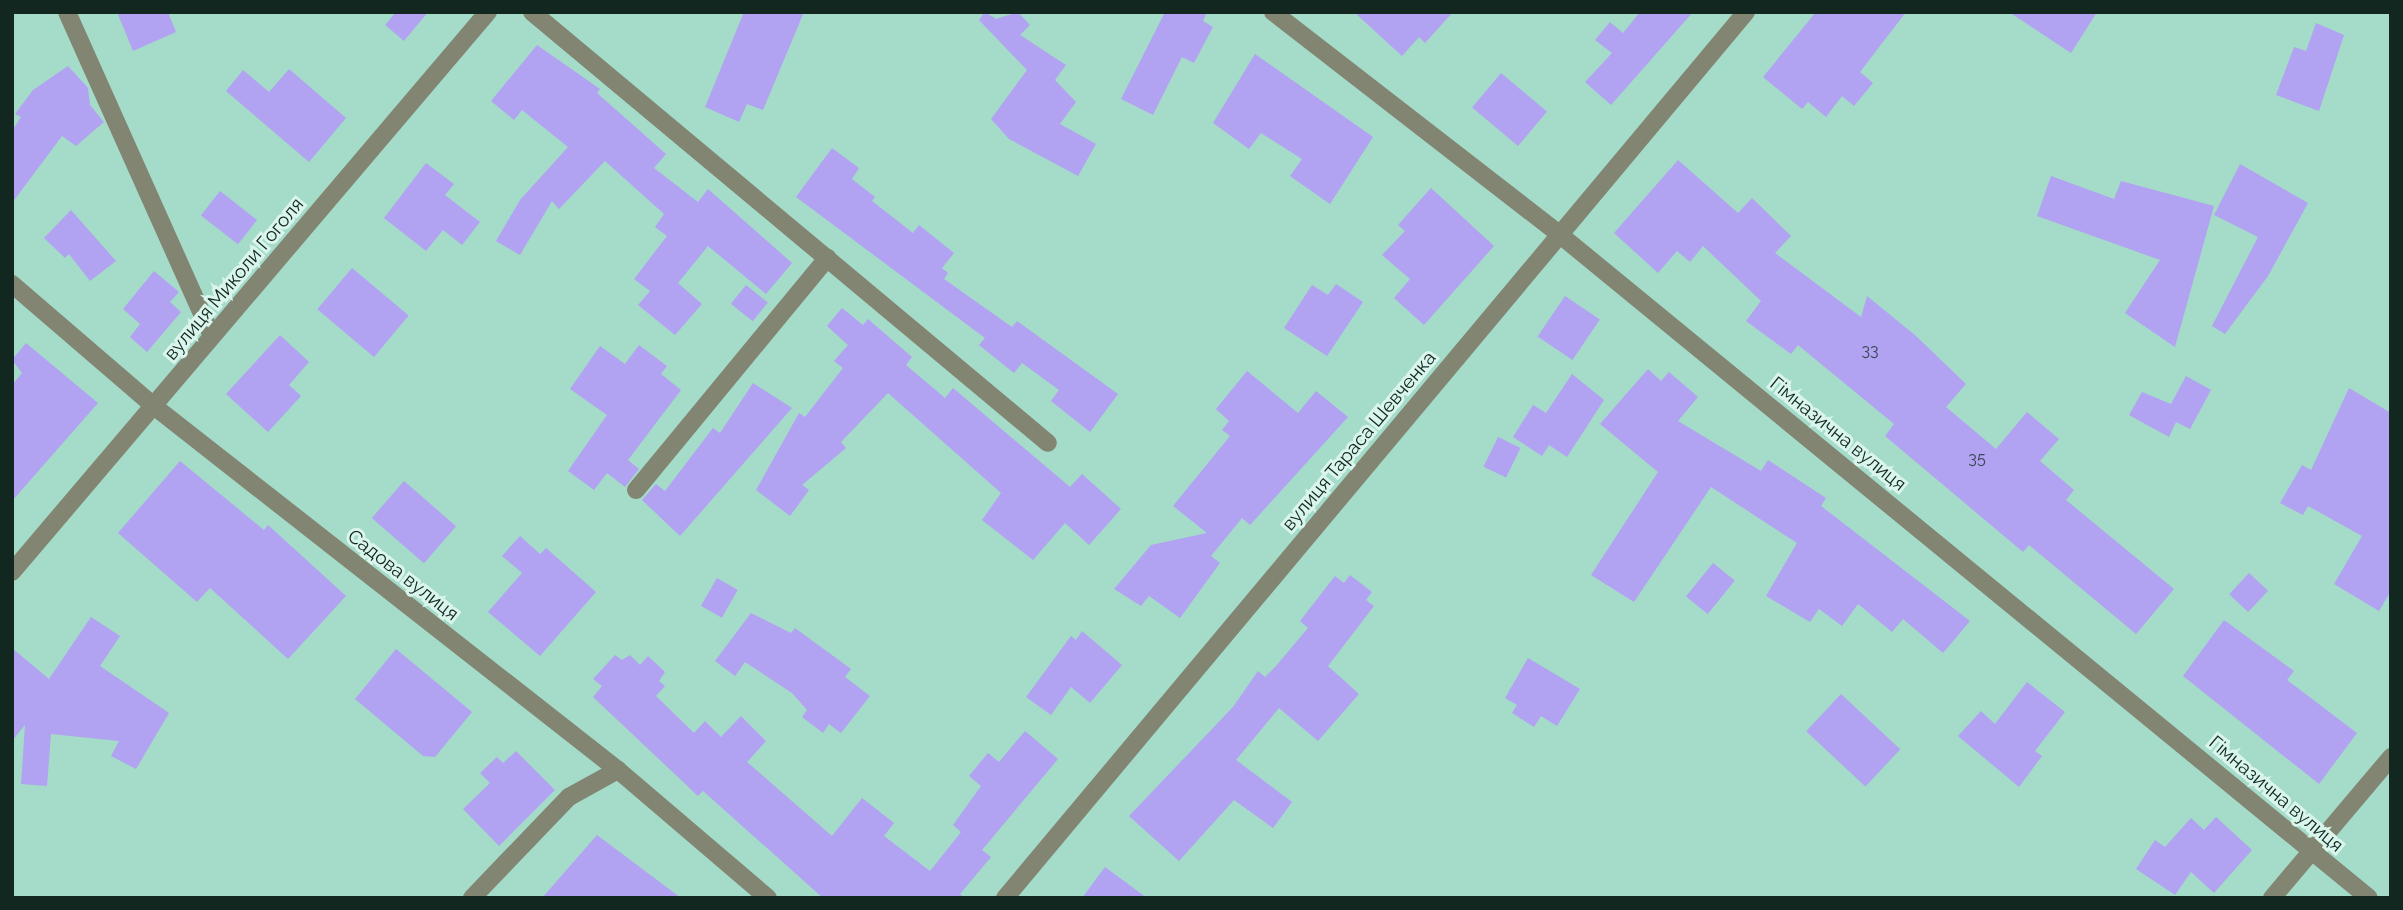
<!DOCTYPE html>
<html>
<head>
<meta charset="utf-8">
<style>
	body { margin:0 }
	#map { position:relative; width:2403px; height:910px; overflow:hidden; background:#a4dbc9; font-family:Raleway,sans-serif }
	div>[style] { position:absolute }
	[style*='--x'] { left:calc(var(--x)*1px); top:calc(var(--y)*1px); width:calc(var(--w)*1px); rotate:calc(var(--a)*1deg) }
	.building>* { inset:0; background:#b2a2f2; transform-origin:0 0 }
	.minor>* { height:18px; margin:-9px; padding:0 9px; transform-origin:9px; border-radius:9px; background:#828572 }
	span { translate:-50% -50%; white-space:nowrap; text-align:center; line-height:1.15; -webkit-text-stroke:6px #daf5eb; paint-order:stroke }
	.number-label { font-size:16px; color:#394654 }
	.number-label span { -webkit-text-stroke-width:0 }
	.street-label { font-size:19px; color:#112720 }
	.frame { position:absolute; inset:0; border:14px solid #112720; pointer-events:none }
</style>
</head>
<body>
<div id="map">
	<div class="building">
		<div style="clip-path:polygon(117px 12px,168px 12px,176px 32px,133px 51px)"></div>
		<div style="clip-path:polygon(396px 12px,428px 12px,404px 41px,385px 25px)"></div>
		<div style="clip-path:polygon(744px 12px,804px 12px,763px 110px,747px 104px,739px 122px,705px 107px)"></div>
		<div style="clip-path:polygon(985px 12px,996px 19px,1018px 12px,1030px 25px,1020px 35px,1066px 65px,1055px 80px,1076px 102px,1060px 124px,1096px 144px,1078px 176px,1009px 139px,991px 119px,1027px 70px,979px 20px)"></div>
		<div style="clip-path:polygon(1165px 12px,1207px 12px,1203px 21px,1213px 27px,1194px 63px,1182px 57px,1153px 115px,1121px 99px)"></div>
		<div style="clip-path:polygon(1354px 12px,1453px 12px,1425px 43px,1419px 37px,1402px 56px)"></div>
		<div style="clip-path:polygon(1640px 12px,1693px 12px,1611px 105px,1585px 82px,1612px 53px,1595px 40px,1610px 22px,1623px 33px)"></div>
		<div style="clip-path:polygon(1816px 12px,1906px 12px,1860px 72px,1873px 83px,1854px 106px,1842px 96px,1826px 117px,1808px 102px,1802px 109px,1763px 77px)"></div>
		<div style="clip-path:polygon(2009px 12px,2097px 12px,2071px 53px)"></div>
		<div style="clip-path:polygon(2316px 23px,2344px 35px,2319px 111px,2276px 95px,2294px 47px,2306px 51px)"></div>
		<div style="clip-path:polygon(537px 45px,600px 89px,597px 93px,666px 154px,654px 168px,698px 202px,708px 189px,792px 263px,766px 294px,708px 246px,678px 283px,702px 304px,675px 335px,638px 305px,650px 291px,634px 279px,667px 236px,655px 227px,664px 214px,605px 161px,559px 209px,552px 201px,520px 255px,496px 241px,520px 200px,568px 147px,522px 110px,514px 120px,491px 101px)"></div>
		<div style="clip-path:polygon(1255px 54px,1373px 137px,1330px 204px,1290px 176px,1302px 159px,1261px 133px,1249px 149px,1213px 123px)"></div>
		<div style="clip-path:polygon(68px 66px,88px 88px,90px 105px,104px 122px,76px 146px,62px 136px,12px 203px,12px 131px,21px 117px,15px 114px,33px 90px)"></div>
		<div style="clip-path:polygon(289px 69px,346px 118px,309px 162px,226px 91px,243px 70px,269px 92px)"></div>
		<div style="left:1501px;top:73px;width:60px;height:45px;rotate:40deg"></div>
		<div style="clip-path:polygon(832px 148px,859px 168px,852px 179px,875px 197px,872px 201px,913px 233px,919px 225px,954px 253px,942px 268px,948px 273px,944px 279px,1012px 327px,1017px 321px,1118px 394px,1090px 432px,1051px 401px,1059px 390px,1022px 363px,1014px 373px,979px 345px,985px 338px,796px 197px)"></div>
		<div style="clip-path:polygon(1678px 160px,1738px 213px,1752px 198px,1791px 236px,1775px 253px,1861px 317px,1867px 296px,1916px 336px,1966px 384px,1946px 407px,1996px 449px,2027px 412px,2059px 439px,2040px 461px,2074px 490px,2066px 500px,2174px 589px,2136px 634px,2029px 545px,2023px 552px,1885px 436px,1894px 424px,1798px 345px,1791px 354px,1746px 321px,1761px 301px,1703px 246px,1690px 262px,1677px 251px,1658px 273px,1614px 233px)"></div>
		<div style="clip-path:polygon(426px 163px,454px 184px,445px 195px,480px 222px,462px 245px,443px 230px,426px 251px,384px 218px)"></div>
		<div style="clip-path:polygon(2240px 164px,2308px 203px,2268px 276px,2225px 334px,2212px 326px,2258px 237px,2214px 215px)"></div>
		<div style="clip-path:polygon(2051px 176px,2114px 199px,2121px 181px,2214px 206px,2175px 347px,2125px 313px,2160px 260px,2037px 216px)"></div>
		<div style="clip-path:polygon(1431px 188px,1494px 246px,1424px 325px,1394px 298px,1410px 279px,1382px 255px,1405px 231px,1398px 225px)"></div>
		<div style="left:220px;top:191px;width:47px;height:31px;rotate:38deg"></div>
		<div style="clip-path:polygon(71px 210px,116px 261px,90px 281px,69px 254px,65px 258px,44px 238px)"></div>
		<div style="left:352px;top:268px;width:74px;height:54px;rotate:40deg"></div>
		<div style="clip-path:polygon(154px 271px,179px 292px,170px 302px,181px 312px,147px 352px,130px 337px,140px 324px,123px 309px)"></div>
		<div style="clip-path:polygon(1336px 284px,1363px 302px,1327px 356px,1284px 328px,1312px 285px,1328px 295px)"></div>
		<div style="left:746px;top:285px;width:28px;height:24px;rotate:39deg"></div>
		<div style="left:1565px;top:296px;width:42px;height:49px;rotate:34deg"></div>
		<div style="clip-path:polygon(842px 308px,863px 325px,868px 319px,912px 357px,906px 365px,945px 398px,953px 388px,1070px 487px,1082px 474px,1121px 509px,1089px 545px,1065px 523px,1033px 560px,982px 520px,1001px 493px,888px 393px,841px 442px,846px 448px,802px 485px,809px 490px,790px 516px,756px 490px,799px 413px,805px 417px,843px 368px,834px 361px,848px 345px,827px 326px)"></div>
		<div style="clip-path:polygon(280px 335px,309px 362px,289px 385px,301px 396px,268px 432px,226px 394px)"></div>
		<div style="clip-path:polygon(26px 343px,98px 403px,12px 501px,12px 385px,22px 373px,12px 360px)"></div>
		<div style="clip-path:polygon(639px 345px,667px 366px,661px 374px,681px 390px,628px 460px,639px 469px,625px 487px,607px 473px,594px 490px,568px 471px,607px 415px,570px 389px,600px 346px,625px 364px)"></div>
		<div style="clip-path:polygon(1648px 369px,1661px 381px,1669px 372px,1698px 397px,1678px 421px,1761px 471px,1768px 460px,1826px 498px,1821px 506px,1970px 621px,1943px 653px,1903px 619px,1892px 632px,1858px 604px,1842px 626px,1819px 609px,1810px 622px,1766px 596px,1797px 543px,1711px 487px,1634px 602px,1591px 575px,1658px 472px,1600px 424px)"></div>
		<div style="clip-path:polygon(1247px 371px,1298px 413px,1316px 391px,1348px 417px,1250px 525px,1242px 518px,1211px 556px,1220px 563px,1180px 618px,1149px 596px,1141px 606px,1114px 589px,1151px 545px,1207px 533px,1173px 506px,1230px 436px,1222px 430px,1229px 421px,1216px 409px)"></div>
		<div style="clip-path:polygon(1572px 374px,1604px 400px,1567px 457px,1549px 445px,1542px 456px,1513px 437px,1533px 405px,1546px 413px)"></div>
		<div style="clip-path:polygon(2186px 376px,2211px 390px,2190px 429px,2176px 422px,2169px 437px,2129px 415px,2142px 392px,2171px 404px)"></div>
		<div style="clip-path:polygon(753px 383px,792px 408px,680px 536px,642px 500px,656px 484px,665px 491px,713px 428px,720px 433px)"></div>
		<div style="clip-path:polygon(2349px 388px,2391px 413px,2391px 591px,2379px 611px,2334px 584px,2362px 536px,2308px 506px,2303px 515px,2280px 503px,2302px 465px,2311px 470px)"></div>
		<div style="left:1498px;top:437px;width:25px;height:33px;rotate:26deg"></div>
		<div style="clip-path:polygon(180px 461px,264px 530px,268px 525px,346px 596px,288px 659px,210px 588px,197px 602px,118px 533px)"></div>
		<div style="left:404px;top:481px;width:69px;height:49px;rotate:41deg"></div>
		<div style="clip-path:polygon(520px 536px,540px 554px,546px 548px,596px 592px,540px 656px,488px 612px,522px 573px,502px 556px)"></div>
		<div style="left:1713px;top:563px;width:28px;height:43px;rotate:39deg"></div>
		<div style="left:2249px;top:573px;width:26px;height:29px;rotate:43deg"></div>
		<div style="clip-path:polygon(1350px 575px,1372px 592px,1366px 600px,1374px 606px,1328px 666px,1359px 694px,1318px 741px,1279px 708px,1236px 760px,1292px 802px,1273px 828px,1234px 800px,1179px 861px,1129px 816px,1233px 707px,1258px 671px,1265px 677px,1276px 666px,1308px 628px,1300px 621px,1335px 576px,1344px 583px)"></div>
		<div style="left:717px;top:578px;width:24px;height:32px;rotate:30deg"></div>
		<div style="clip-path:polygon(751px 613px,791px 633px,795px 628px,851px 669px,845px 677px,870px 696px,841px 733px,829px 724px,823px 733px,802px 717px,807px 710px,792px 693px,745px 662px,735px 676px,715px 661px)"></div>
		<div style="clip-path:polygon(91px 617px,120px 636px,100px 666px,169px 713px,136px 769px,111px 756px,119px 741px,51px 734px,47px 786px,21px 784px,25px 725px,12px 741px,12px 648px,49px 679px)"></div>
		<div style="clip-path:polygon(2224px 620px,2294px 671px,2287px 680px,2357px 733px,2319px 784px,2183px 676px)"></div>
		<div style="clip-path:polygon(1082px 631px,1122px 665px,1090px 703px,1071px 687px,1051px 715px,1026px 697px,1071px 636px,1076px 640px)"></div>
		<div style="clip-path:polygon(396px 649px,472px 712px,435px 757px,423px 756px,355px 699px)"></div>
		<div style="clip-path:polygon(615px 655px,622px 660px,630px 655px,640px 665px,648px 656px,665px 672px,659px 681px,665px 686px,656px 696px,694px 733px,705px 721px,721px 737px,741px 716px,766px 741px,747px 762px,832px 836px,862px 798px,894px 823px,884px 836px,930px 871px,961px 832px,953px 825px,981px 786px,969px 776px,988px 753px,999px 762px,1025px 731px,1058px 759px,982px 850px,991px 857px,960px 894px,965px 898px,823px 898px,703px 791px,698px 796px,593px 697px,602px 686px,593px 679px)"></div>
		<div style="clip-path:polygon(1528px 658px,1580px 689px,1557px 726px,1541px 716px,1534px 727px,1512px 713px,1517px 705px,1505px 698px)"></div>
		<div style="clip-path:polygon(2027px 682px,2065px 712px,2035px 751px,2042px 756px,2019px 787px,1958px 736px,1981px 711px,1995px 724px)"></div>
		<div style="left:1841px;top:694px;width:81px;height:51px;rotate:43deg"></div>
		<div style="clip-path:polygon(516px 751px,555px 790px,499px 846px,463px 809px,490px 783px,480px 773px,497px 757px,503px 763px)"></div>
		<div style="clip-path:polygon(2216px 817px,2252px 850px,2214px 893px,2191px 872px,2175px 895px,2136px 869px,2155px 840px,2165px 847px,2191px 818px,2204px 830px)"></div>
		<div style="clip-path:polygon(597px 835px,681px 898px,542px 898px)"></div>
		<div style="clip-path:polygon(1105px 867px,1147px 898px,1082px 898px)"></div>
	</div>
	<div class="minor">
		<div style="--x:67;--y:12;--w:355;--a:65.9"></div>
		<div style="--x:532;--y:12;--w:672;--a:39.87"></div>
		<div style="--x:1273;--y:12;--w:362;--a:37.8"></div>
		<div style="--x:1559;--y:234;--w:1047;--a:39.34"></div>
		<div style="--x:12;--y:284;--w:189;--a:40.7"></div>
		<div style="--x:155;--y:407;--w:588;--a:38.1"></div>
		<div style="--x:618;--y:770;--w:197;--a:40.5"></div>
		<div style="--x:636;--y:490;--w:301;--a:-50.5"></div>
		<div style="--x:12;--y:572;--w:735;--a:-49.64"></div>
		<div style="--x:472;--y:898;--w:140;--a:-46.2"></div>
		<div style="--x:569;--y:797;--w:56;--a:-28.9"></div>
		<div style="--x:1005;--y:898;--w:1155;--a:-50.09"></div>
		<div style="--x:2272;--y:898;--w:185;--a:-49.8"></div>
	</div>
	<div class="number-label">
		<span style="left:1870px;top:351px">33</span>
		<span style="left:1977px;top:459px">35</span>
	</div>
	<div class="street-label">
		<span style="left:234px;top:279px;rotate:-50deg">вулиця Миколи Гоголя</span>
		<span style="left:1838px;top:434px;rotate:39deg">Гімназична вулиця</span>
		<span style="left:1359px;top:441px;rotate:-50deg">вулиця Тараса Шевченка</span>
		<span style="left:403px;top:575px;rotate:38deg">Садова вулиця</span>
		<span style="left:2276px;top:794px;rotate:40deg">Гімназична вулиця</span>
	</div>
	<div class="frame"></div>
</div>
</body>
</html>
